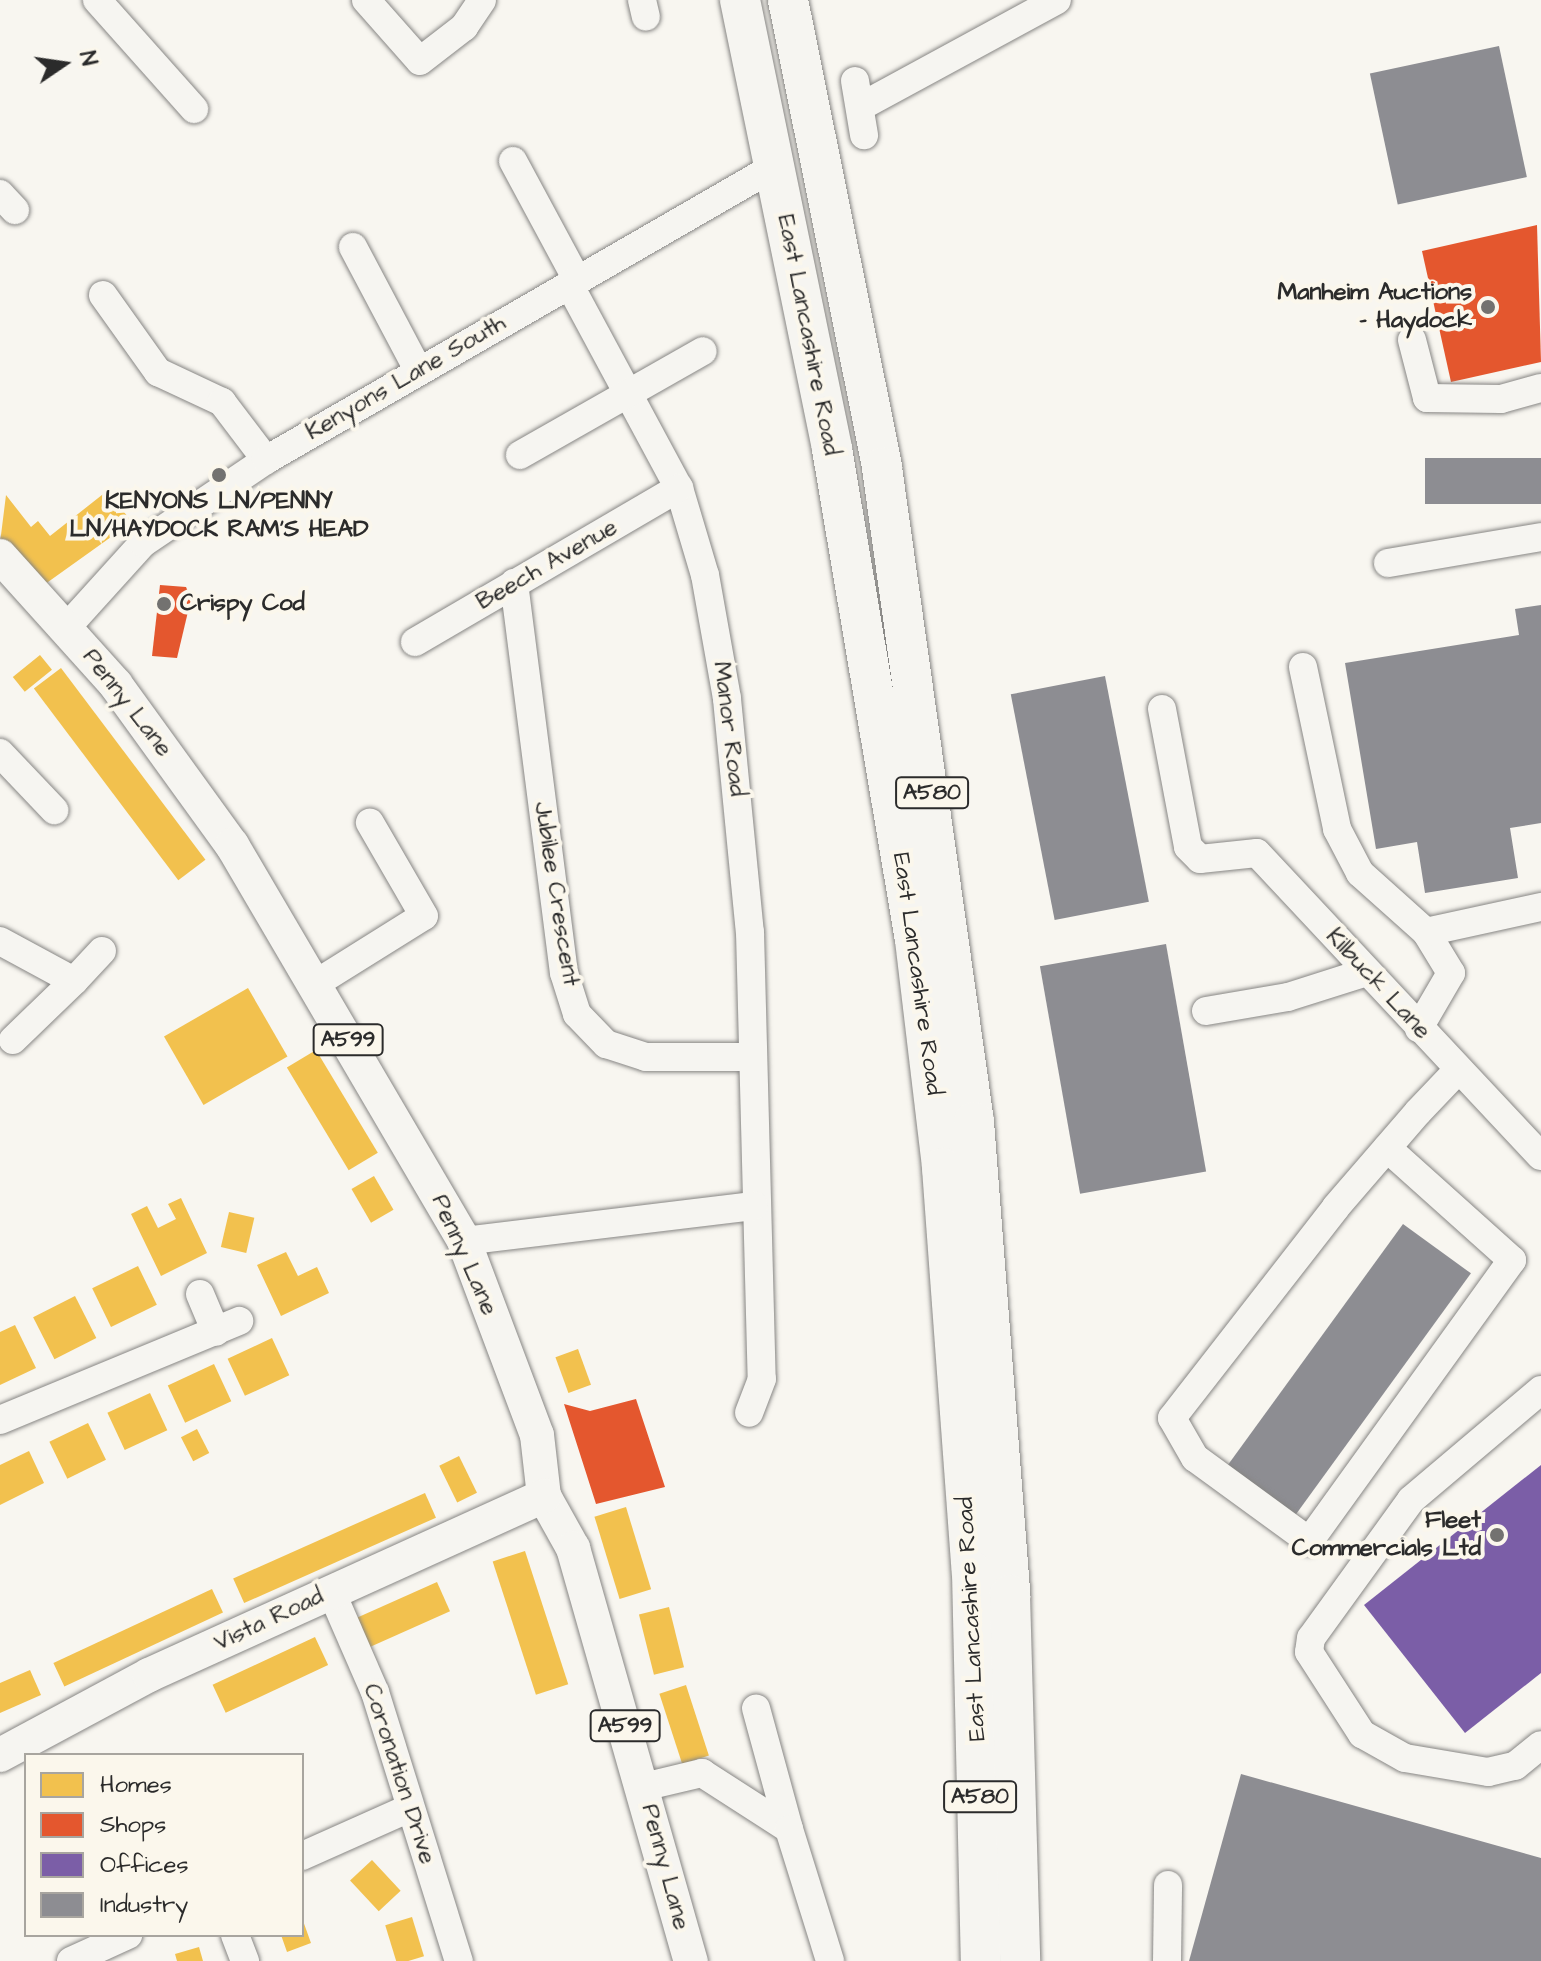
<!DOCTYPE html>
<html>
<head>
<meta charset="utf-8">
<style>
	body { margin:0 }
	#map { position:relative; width:1541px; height:1961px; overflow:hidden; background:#f8f6f0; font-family:"Architects Daughter",sans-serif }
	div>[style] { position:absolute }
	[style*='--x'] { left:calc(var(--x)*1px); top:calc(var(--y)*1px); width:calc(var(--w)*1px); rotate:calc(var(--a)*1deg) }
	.homes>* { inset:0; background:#f2c14e; transform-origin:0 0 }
	.shops>* { inset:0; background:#e4572e }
	.offices>* { inset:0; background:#7b5ea7 }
	.industry>* { inset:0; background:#8d8d92; transform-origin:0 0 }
	.roads { filter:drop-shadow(0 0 2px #878684) drop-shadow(0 0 2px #878684) }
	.minor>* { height:28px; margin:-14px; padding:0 14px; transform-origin:14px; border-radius:14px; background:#f6f5f1 }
	.major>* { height:34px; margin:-17px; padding:0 17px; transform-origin:17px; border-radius:17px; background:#f6f5f1 }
	.highway>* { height:40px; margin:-20px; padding:0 20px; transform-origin:20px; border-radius:20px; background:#f6f5f1 }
	.dots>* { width:22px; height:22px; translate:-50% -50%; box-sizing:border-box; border:4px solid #fbf7ec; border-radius:50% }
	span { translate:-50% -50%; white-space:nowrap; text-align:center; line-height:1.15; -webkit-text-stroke:8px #fbf7ec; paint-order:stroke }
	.shield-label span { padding:2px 6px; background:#fbf7ec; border:2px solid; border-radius:6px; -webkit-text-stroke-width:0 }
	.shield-label { font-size:22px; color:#2b2b2b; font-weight:700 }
	.poi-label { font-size:24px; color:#2b2b2b; font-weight:700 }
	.right { translate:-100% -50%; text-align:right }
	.left { translate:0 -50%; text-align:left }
	.street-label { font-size:24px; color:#2b2b2b }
	.legend { position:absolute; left:24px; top:1753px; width:280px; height:184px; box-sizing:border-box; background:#fbf7ec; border:2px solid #a8a59f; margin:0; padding:10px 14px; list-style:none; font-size:24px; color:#2b2b2b }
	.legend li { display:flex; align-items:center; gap:16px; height:40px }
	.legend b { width:40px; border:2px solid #a8a59f }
	.north { position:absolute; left:24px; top:24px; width:80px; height:80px; -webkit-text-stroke:6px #fbf7ec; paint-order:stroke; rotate:77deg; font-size:22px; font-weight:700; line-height:32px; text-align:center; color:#2b2b2b }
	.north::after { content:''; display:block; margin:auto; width:28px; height:36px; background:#2b2b2b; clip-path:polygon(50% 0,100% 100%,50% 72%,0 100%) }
</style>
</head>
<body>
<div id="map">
	<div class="homes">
		<div style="clip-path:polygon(107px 491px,132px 522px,41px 587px,0 543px,6px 495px,31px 527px,38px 521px,50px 536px)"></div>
		<div style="left:40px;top:655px;width:19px;height:35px;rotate:51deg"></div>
		<div style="left:61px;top:668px;width:240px;height:34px;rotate:53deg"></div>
		<div style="left:248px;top:988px;width:79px;height:97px;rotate:60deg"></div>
		<div style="left:316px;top:1050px;width:120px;height:34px;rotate:59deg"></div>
		<div style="left:374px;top:1176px;width:39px;height:26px;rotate:60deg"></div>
		<div style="clip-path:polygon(181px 1198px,207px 1253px,161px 1276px,131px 1214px,147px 1206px,158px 1228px,176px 1219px,168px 1204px)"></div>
		<div style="left:229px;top:1212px;width:26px;height:36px;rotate:13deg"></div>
		<div style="clip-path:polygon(286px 1252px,298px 1276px,317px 1267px,329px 1293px,281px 1316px,257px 1265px)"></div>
		<div style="left:138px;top:1266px;width:43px;height:51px;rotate:64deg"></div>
		<div style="left:75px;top:1296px;width:47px;height:47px;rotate:63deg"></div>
		<div style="clip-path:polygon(15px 1325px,36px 1368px,0 1385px,0 1332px)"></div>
		<div style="left:272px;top:1338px;width:41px;height:49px;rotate:65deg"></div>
		<div style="left:578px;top:1349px;width:38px;height:24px;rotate:70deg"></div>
		<div style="left:214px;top:1364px;width:41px;height:51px;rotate:65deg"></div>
		<div style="left:150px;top:1393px;width:41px;height:47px;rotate:65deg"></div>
		<div style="left:88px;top:1423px;width:41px;height:43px;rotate:64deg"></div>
		<div style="left:197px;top:1429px;width:27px;height:18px;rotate:63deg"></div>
		<div style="clip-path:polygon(29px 1451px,44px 1483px,0 1505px,0 1465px)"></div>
		<div style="left:459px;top:1456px;width:41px;height:22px;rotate:64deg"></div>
		<div style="left:425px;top:1493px;width:27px;height:210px;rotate:66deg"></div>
		<div style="left:626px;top:1507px;width:86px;height:33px;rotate:73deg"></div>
		<div style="left:525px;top:1551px;width:140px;height:34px;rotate:72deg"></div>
		<div style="left:437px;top:1582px;width:32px;height:92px;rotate:66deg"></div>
		<div style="left:212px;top:1589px;width:26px;height:175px;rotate:65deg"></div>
		<div style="left:669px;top:1607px;width:62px;height:31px;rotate:76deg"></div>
		<div style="left:315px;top:1637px;width:31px;height:113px;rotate:65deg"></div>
		<div style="clip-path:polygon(30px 1670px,41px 1695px,0 1713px,0 1683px)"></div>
		<div style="left:686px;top:1685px;width:74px;height:28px;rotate:72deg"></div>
		<div style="left:372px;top:1860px;width:42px;height:30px;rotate:47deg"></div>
		<div style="left:412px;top:1917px;width:41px;height:28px;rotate:73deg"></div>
		<div style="clip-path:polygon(302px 1918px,311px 1943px,287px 1952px,281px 1935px,302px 1935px)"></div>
		<div style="clip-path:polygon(199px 1947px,203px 1961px,177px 1961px,175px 1954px)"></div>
	</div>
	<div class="shops">
		<div style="clip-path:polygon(1537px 225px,1541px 362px,1451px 382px,1422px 251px)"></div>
		<div style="clip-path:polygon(160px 585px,186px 587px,191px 599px,177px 658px,152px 656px)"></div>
		<div style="clip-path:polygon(636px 1399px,665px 1487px,596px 1504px,564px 1404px,590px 1411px)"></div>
	</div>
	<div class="offices">
		<div style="clip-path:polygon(1541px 1465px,1541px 1673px,1465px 1733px,1364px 1605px)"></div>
	</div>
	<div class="industry">
		<div style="left:1499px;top:46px;width:134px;height:132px;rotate:78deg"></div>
		<div style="left:1541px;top:458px;width:46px;height:116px;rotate:90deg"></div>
		<div style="clip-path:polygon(1541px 605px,1541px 823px,1510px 828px,1518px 878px,1425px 893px,1417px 842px,1376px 849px,1345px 663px,1519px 635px,1515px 609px)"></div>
		<div style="left:1105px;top:676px;width:230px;height:96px;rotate:79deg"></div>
		<div style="left:1166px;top:944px;width:231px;height:128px;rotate:80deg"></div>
		<div style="left:1403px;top:1224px;width:84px;height:306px;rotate:36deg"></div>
		<div style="clip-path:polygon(1241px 1774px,1541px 1858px,1541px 1961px,1189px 1961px)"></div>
	</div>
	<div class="roads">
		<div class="minor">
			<div style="--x:97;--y:0;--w:146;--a:48.3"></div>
			<div style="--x:366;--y:0;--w:81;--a:48.5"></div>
			<div style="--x:420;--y:61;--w:56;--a:-37.7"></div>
			<div style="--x:464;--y:27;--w:32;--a:-56"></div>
			<div style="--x:642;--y:0;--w:17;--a:77"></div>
			<div style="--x:855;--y:81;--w:55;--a:80.5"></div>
			<div style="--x:860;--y:107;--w:224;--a:-28.5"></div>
			<div style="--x:513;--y:161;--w:135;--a:61.7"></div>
			<div style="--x:0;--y:194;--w:22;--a:47"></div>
			<div style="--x:353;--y:247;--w:139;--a:62.1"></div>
			<div style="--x:569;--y:284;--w:232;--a:61.7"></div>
			<div style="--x:679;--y:488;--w:91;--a:73.4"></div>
			<div style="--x:705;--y:575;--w:126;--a:79.9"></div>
			<div style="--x:727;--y:699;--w:234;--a:84.4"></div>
			<div style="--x:750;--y:932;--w:447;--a:88.5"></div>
			<div style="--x:762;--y:1379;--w:36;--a:111"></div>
			<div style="--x:103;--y:295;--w:95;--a:54.5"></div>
			<div style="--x:158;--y:372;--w:71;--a:25.1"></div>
			<div style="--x:222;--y:402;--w:73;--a:52.8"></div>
			<div style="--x:1412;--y:340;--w:60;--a:75.5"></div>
			<div style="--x:1427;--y:398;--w:74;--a:0.8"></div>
			<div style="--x:1501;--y:399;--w:41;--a:-15.4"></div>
			<div style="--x:520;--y:455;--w:210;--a:-29.6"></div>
			<div style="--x:1388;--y:563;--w:155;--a:-9.6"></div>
			<div style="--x:514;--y:583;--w:393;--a:82.7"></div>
			<div style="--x:564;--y:973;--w:43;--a:72.4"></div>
			<div style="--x:577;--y:1014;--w:42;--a:46"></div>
			<div style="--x:606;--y:1044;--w:42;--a:18"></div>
			<div style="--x:646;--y:1057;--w:107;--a:0"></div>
			<div style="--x:67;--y:627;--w:113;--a:-47.9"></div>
			<div style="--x:143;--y:543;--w:148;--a:-34"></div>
			<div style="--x:266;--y:460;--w:586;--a:-29.98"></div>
			<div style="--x:415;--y:642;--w:306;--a:-30.3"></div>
			<div style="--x:1303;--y:667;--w:166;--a:78.1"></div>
			<div style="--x:1337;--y:829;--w:50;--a:62.4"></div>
			<div style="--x:1360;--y:873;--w:89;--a:41.8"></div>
			<div style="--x:1426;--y:932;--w:48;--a:58.6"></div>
			<div style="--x:1451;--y:973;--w:64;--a:120.2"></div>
			<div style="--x:1162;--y:709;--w:140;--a:79.3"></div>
			<div style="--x:1188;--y:847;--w:17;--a:45"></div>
			<div style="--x:1200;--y:859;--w:57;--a:-6"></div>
			<div style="--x:1257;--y:853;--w:415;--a:46.9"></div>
			<div style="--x:0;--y:753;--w:79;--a:46.5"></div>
			<div style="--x:1426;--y:932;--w:118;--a:-12.3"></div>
			<div style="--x:0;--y:941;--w:84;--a:28.4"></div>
			<div style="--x:74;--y:981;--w:85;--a:136"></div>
			<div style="--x:74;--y:981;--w:41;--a:-47"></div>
			<div style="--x:315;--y:984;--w:128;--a:-32"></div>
			<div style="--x:424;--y:916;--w:108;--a:-120.1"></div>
			<div style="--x:1206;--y:1011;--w:83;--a:-9.7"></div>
			<div style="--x:1288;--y:997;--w:83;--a:-17.6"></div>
			<div style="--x:1387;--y:1148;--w:168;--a:41.9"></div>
			<div style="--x:1512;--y:1260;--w:347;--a:125.8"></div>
			<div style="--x:1309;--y:1541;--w:141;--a:-143.9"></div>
			<div style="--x:1195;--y:1458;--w:46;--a:-119.9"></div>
			<div style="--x:1172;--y:1418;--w:267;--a:-52.1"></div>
			<div style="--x:1336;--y:1207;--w:125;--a:-49.2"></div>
			<div style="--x:1418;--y:1112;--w:58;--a:-46.4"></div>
			<div style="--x:464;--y:1241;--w:292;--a:-6.9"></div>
			<div style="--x:200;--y:1294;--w:41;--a:67.2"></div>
			<div style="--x:1541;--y:1390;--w:170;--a:139.8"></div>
			<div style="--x:1411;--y:1500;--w:170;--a:125.9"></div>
			<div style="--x:1311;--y:1638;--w:14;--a:98"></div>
			<div style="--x:1309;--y:1652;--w:98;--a:57.1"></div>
			<div style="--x:1362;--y:1734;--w:49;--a:29.2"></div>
			<div style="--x:1405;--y:1758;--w:84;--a:9.6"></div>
			<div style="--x:1488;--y:1772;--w:28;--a:-13"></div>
			<div style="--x:1515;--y:1766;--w:33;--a:-39"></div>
			<div style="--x:0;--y:1420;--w:259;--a:-22.5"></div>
			<div style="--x:331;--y:1591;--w:110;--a:66.5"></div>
			<div style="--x:375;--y:1692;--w:282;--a:72.7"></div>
			<div style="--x:643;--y:1787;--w:61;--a:-13.3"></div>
			<div style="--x:702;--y:1773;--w:103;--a:32.8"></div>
			<div style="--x:789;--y:1829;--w:125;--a:-105.3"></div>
			<div style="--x:789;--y:1829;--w:138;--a:72.7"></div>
			<div style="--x:302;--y:1856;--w:118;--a:-24"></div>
			<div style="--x:235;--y:1935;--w:28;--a:69"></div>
			<div style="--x:71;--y:1961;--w:63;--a:-24.5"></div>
			<div style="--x:1167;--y:1961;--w:76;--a:-89.2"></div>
		</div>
		<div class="major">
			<div style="--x:0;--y:556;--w:173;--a:48"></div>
			<div style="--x:116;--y:685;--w:198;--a:54.1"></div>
			<div style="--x:232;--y:845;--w:459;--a:59.6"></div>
			<div style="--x:464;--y:1241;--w:207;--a:69.4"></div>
			<div style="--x:537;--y:1435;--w:61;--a:83.5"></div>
			<div style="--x:544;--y:1496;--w:60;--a:60.9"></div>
			<div style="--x:573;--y:1548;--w:430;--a:74.1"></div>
			<div style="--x:0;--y:1755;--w:169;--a:-28.2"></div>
			<div style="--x:149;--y:1675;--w:434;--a:-24.4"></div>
		</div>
		<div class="highway">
			<div style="--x:740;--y:0;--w:458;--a:78.4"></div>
			<div style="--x:832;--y:449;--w:498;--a:80.4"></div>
			<div style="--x:915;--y:940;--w:230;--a:83.2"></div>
			<div style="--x:942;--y:1168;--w:405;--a:85.8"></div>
			<div style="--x:972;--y:1572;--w:389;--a:88.7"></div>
			<div style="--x:788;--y:0;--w:477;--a:78.6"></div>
			<div style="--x:882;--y:468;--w:660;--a:81.99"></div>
			<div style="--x:974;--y:1122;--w:474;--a:85.6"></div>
			<div style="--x:1010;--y:1595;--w:366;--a:88.4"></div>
		</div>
	</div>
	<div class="dots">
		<div style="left:1488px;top:307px;background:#737270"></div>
		<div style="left:219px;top:475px;background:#737270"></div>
		<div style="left:164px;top:604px;background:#737270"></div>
		<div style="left:1497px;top:1535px;background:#737270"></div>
	</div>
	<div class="shield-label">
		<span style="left:932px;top:793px">A580</span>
		<span style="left:348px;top:1040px">A599</span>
		<span style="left:625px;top:1726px">A599</span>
		<span style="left:980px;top:1797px">A580</span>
	</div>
	<div class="poi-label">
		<span class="right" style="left:1472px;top:307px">Manheim Auctions<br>- Haydock</span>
		<span style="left:219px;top:516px">KENYONS LN/PENNY<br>LN/HAYDOCK RAM'S HEAD</span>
		<span class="left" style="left:180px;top:604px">Crispy Cod</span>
		<span class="right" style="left:1481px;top:1535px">Fleet<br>Commercials Ltd</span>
	</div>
	<div class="street-label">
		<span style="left:808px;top:335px;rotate:79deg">East Lancashire Road</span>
		<span style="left:406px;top:378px;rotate:-30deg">Kenyons Lane South</span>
		<span style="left:547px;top:565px;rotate:-30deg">Beech Avenue</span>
		<span style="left:127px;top:703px;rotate:52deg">Penny Lane</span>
		<span style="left:729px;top:729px;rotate:83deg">Manor Road</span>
		<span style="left:556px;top:894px;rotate:81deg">Jubilee Crescent</span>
		<span style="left:917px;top:974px;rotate:82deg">East Lancashire Road</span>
		<span style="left:1378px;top:984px;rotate:47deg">Kilbuck Lane</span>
		<span style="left:464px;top:1255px;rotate:66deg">Penny Lane</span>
		<span style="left:972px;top:1619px;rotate:-93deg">East Lancashire Road</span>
		<span style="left:269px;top:1620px;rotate:-25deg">Vista Road</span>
		<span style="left:399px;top:1774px;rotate:72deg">Coronation Drive</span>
		<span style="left:665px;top:1867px;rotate:75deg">Penny Lane</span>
	</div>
	<ul class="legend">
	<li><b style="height:22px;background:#f2c14e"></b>Homes</li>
	<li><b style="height:22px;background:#e4572e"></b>Shops</li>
	<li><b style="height:22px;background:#7b5ea7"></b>Offices</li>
	<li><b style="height:22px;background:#8d8d92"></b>Industry</li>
	</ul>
	<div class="north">N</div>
</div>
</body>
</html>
